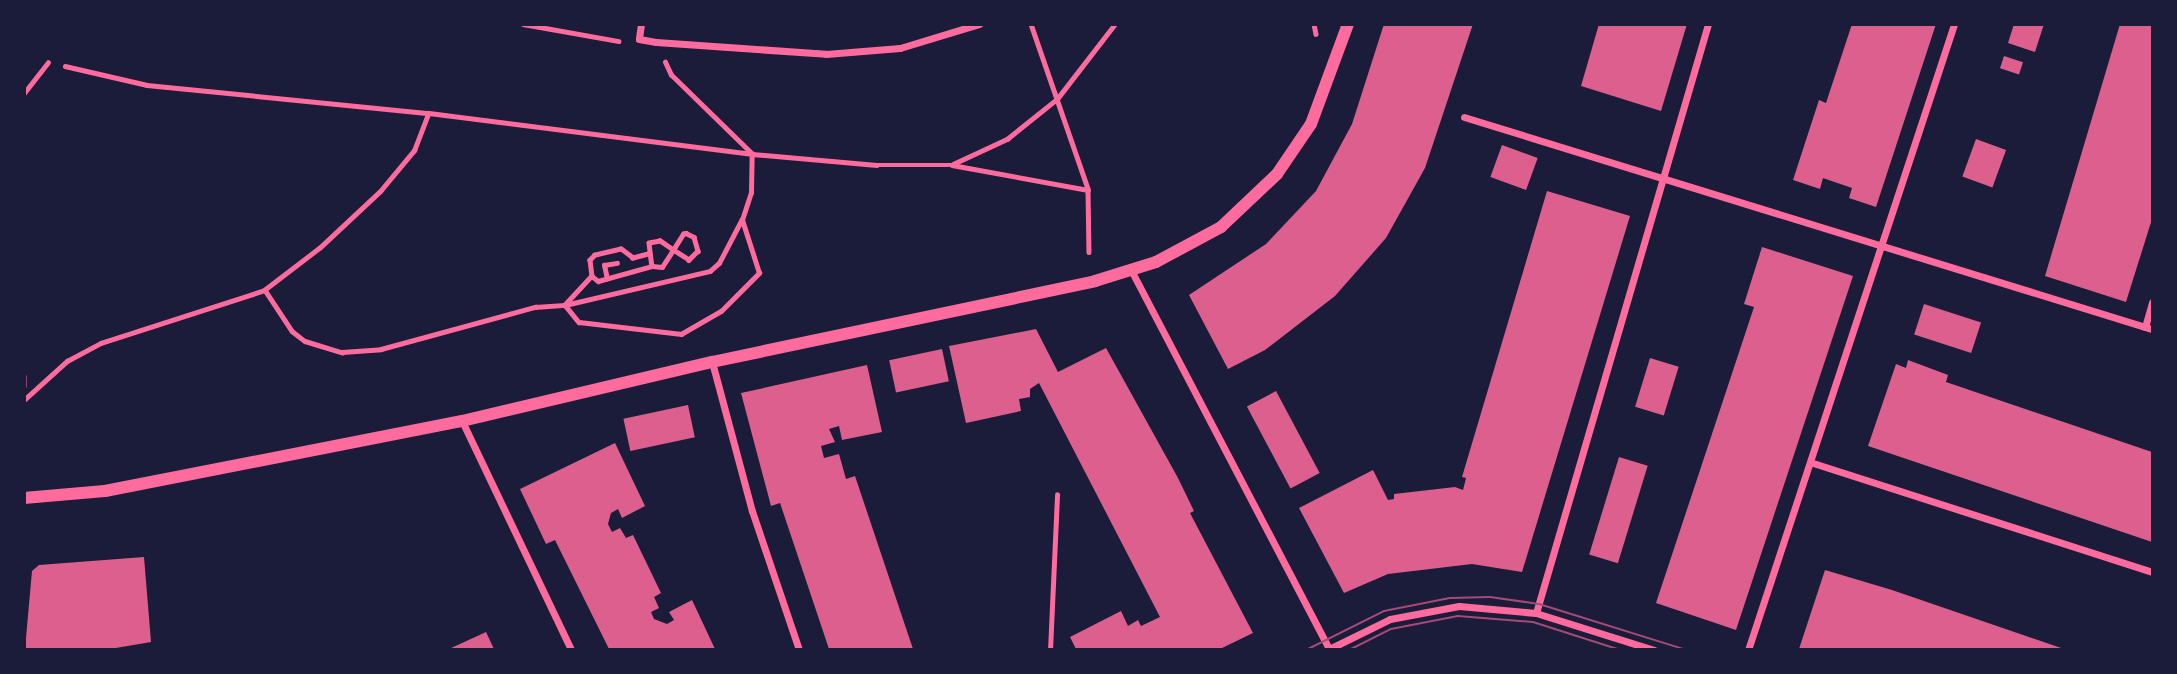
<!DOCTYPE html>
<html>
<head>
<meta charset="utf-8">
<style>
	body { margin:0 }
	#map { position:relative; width:2177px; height:674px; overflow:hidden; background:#1b1b3a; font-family:Quicksand,sans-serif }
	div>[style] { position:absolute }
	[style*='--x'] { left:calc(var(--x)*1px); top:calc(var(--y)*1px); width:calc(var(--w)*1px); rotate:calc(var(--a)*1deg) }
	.building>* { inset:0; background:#dd5f8e; transform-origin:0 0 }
	.path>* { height:4.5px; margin:-2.25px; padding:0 2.25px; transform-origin:2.25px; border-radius:2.25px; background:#ff6b9d }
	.service>* { height:5px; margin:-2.5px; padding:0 2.5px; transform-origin:2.5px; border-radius:2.5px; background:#ff6b9d }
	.minor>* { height:7px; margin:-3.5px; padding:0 3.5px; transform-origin:3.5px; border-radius:3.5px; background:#ff6b9d }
	.tertiary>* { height:12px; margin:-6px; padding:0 6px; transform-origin:6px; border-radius:6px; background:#ff6b9d }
	.tram>* { height:2px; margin:-1px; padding:0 1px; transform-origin:1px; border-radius:1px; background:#a44b75 }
	span { translate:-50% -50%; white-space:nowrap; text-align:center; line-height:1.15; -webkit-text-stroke:6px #1b1b3a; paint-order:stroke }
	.frame { position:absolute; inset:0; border:26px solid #1b1b3a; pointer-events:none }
</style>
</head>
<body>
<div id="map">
	<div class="building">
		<div style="clip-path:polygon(1384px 24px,1473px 24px,1425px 168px,1386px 238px,1335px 296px,1265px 350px,1228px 369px,1189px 295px,1266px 244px,1316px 191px,1352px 124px)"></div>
		<div style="clip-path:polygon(1599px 24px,1687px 24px,1661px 111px,1581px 86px)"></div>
		<div style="clip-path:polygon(1852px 24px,1936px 24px,1876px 207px,1849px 198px,1852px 188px,1823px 178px,1820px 189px,1793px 180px,1819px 100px,1826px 103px)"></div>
		<div style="clip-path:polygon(2014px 24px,2044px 24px,2035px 52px,2008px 43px)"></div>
		<div style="clip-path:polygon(2120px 24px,2152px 24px,2152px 219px,2126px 302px,2045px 276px)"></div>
		<div style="left:2004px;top:56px;width:20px;height:13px;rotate:18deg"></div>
		<div style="left:1976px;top:139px;width:32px;height:40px;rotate:20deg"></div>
		<div style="left:1502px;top:145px;width:38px;height:34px;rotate:20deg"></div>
		<div style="clip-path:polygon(1547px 191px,1630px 216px,1522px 572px,1472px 564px,1388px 574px,1344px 593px,1299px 508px,1373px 470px,1388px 500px,1394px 499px,1394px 494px,1455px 487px,1463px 490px,1466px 478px,1462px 477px)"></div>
		<div style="clip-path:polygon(1762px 247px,1853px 276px,1736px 630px,1656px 603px,1754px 307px,1744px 304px)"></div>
		<div style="left:1924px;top:304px;width:60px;height:32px;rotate:18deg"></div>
		<div style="clip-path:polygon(1036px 329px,1058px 372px,1106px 348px,1178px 478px,1194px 511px,1190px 513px,1253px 633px,1220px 649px,1076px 649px,1070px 637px,1121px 611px,1128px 626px,1138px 620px,1141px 626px,1160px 617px,1039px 383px,1030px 389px,1030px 397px,1019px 399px,1021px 411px,966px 423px,949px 346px)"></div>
		<div style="left:942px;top:349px;width:33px;height:54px;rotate:78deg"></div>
		<div style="left:1650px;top:358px;width:30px;height:51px;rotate:17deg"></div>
		<div style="clip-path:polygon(1908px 360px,1948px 375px,1946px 382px,2152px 452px,2152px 542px,1868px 446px,1896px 364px,1906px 368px)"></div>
		<div style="clip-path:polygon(867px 365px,882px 432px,842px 440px,839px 426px,829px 429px,835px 442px,821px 446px,824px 458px,839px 454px,846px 479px,855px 476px,913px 649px,829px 649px,780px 503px,771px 506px,741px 393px)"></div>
		<div style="left:1276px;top:391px;width:93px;height:33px;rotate:62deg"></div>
		<div style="left:688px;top:405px;width:33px;height:66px;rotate:78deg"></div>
		<div style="clip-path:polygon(615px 443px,645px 506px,622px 518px,618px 509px,611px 513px,608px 524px,612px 532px,620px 528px,626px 538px,633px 535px,661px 593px,654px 597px,659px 608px,651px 612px,654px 619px,667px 624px,674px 620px,669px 612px,692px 600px,715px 649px,609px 649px,555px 540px,546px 544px,520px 489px)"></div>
		<div style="left:1619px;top:457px;width:30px;height:102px;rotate:17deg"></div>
		<div style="clip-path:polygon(144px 557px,151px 642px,110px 649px,25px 649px,32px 571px,39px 565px)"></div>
		<div style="clip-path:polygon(1825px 570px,1892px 590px,2064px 649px,1799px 649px)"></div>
		<div style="clip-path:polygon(486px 632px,494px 649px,449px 649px)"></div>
	</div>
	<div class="path">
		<div style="--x:523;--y:24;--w:97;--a:10.1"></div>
		<div style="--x:1031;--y:24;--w:175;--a:70.9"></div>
		<div style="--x:1314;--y:24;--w:10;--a:79"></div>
		<div style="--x:65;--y:66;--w:84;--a:13"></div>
		<div style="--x:147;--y:85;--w:283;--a:5.7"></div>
		<div style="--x:429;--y:113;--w:326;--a:7.2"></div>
		<div style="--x:752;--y:154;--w:125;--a:5"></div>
		<div style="--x:877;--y:165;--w:75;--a:0"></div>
		<div style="--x:952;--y:165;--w:138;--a:10.4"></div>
		<div style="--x:1088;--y:190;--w:62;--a:89.1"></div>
		<div style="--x:429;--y:113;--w:40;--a:111"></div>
		<div style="--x:415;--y:150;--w:53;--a:129.7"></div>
		<div style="--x:381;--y:191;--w:83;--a:136.9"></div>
		<div style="--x:320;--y:248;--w:69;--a:142.6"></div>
		<div style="--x:265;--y:290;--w:49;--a:56.6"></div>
		<div style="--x:292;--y:331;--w:16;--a:38"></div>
		<div style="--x:305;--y:341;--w:39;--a:17"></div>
		<div style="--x:342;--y:352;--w:39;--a:-4"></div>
		<div style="--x:381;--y:349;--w:160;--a:-15.3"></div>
		<div style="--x:535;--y:307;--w:30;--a:-4"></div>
		<div style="--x:565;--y:305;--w:22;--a:51"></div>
		<div style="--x:579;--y:322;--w:103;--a:6.7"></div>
		<div style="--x:681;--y:334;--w:46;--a:-29.9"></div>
		<div style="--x:721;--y:311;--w:54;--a:-45"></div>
		<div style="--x:759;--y:273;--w:56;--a:-107.8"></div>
		<div style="--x:742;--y:220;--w:28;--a:-72"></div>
		<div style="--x:751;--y:193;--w:39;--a:-89"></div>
		<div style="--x:752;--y:154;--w:113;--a:-135.7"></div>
		<div style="--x:671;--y:75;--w:14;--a:-115"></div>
		<div style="--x:953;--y:164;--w:60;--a:-24.8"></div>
		<div style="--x:1007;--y:139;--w:64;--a:-38.7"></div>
		<div style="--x:1057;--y:99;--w:95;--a:-52.3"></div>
		<div style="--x:673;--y:250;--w:16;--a:-145"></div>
		<div style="--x:660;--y:241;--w:11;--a:170"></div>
		<div style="--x:649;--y:243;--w:23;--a:83"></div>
		<div style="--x:652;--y:266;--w:10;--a:6"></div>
		<div style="--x:662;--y:267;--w:20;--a:-57"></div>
		<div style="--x:673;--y:250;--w:19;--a:-58"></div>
		<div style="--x:683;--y:234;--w:3;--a:-18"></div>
		<div style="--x:686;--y:233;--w:9;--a:27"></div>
		<div style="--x:694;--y:237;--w:15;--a:74"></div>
		<div style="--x:698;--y:251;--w:13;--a:135"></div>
		<div style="--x:689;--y:260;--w:19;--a:-148"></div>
		<div style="--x:648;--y:254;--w:16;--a:165"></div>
		<div style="--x:633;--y:258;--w:15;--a:-143"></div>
		<div style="--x:621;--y:249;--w:27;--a:167"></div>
		<div style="--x:595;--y:255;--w:7;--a:135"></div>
		<div style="--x:590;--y:260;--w:16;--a:83"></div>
		<div style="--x:592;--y:276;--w:8;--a:40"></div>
		<div style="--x:598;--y:281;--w:56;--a:-15.5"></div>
		<div style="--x:592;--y:276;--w:40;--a:133"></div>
		<div style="--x:565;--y:305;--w:149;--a:-13.2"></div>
		<div style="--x:710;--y:271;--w:12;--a:-42"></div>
		<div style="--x:719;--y:263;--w:47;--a:-62.4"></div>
		<div style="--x:607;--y:279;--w:14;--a:-102"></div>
		<div style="--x:604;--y:265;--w:13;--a:-9"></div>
		<div style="--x:24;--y:376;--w:10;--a:90"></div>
		<div style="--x:24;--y:400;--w:58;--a:-42.2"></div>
		<div style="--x:67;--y:361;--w:38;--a:-28"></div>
		<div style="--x:101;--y:343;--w:172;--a:-17.9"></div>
	</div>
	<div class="service">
		<div style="--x:24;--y:93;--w:39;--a:-52"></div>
		<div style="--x:1050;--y:650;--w:156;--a:-87.4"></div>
	</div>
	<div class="minor">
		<div style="--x:641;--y:24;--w:15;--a:98"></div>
		<div style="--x:639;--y:39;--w:17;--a:10"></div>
		<div style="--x:656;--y:42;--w:170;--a:4"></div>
		<div style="--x:826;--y:54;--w:74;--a:-4.6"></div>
		<div style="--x:900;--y:48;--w:83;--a:-16.9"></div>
		<div style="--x:1464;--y:117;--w:720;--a:17.13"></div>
		<div style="--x:1131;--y:270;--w:428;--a:62.4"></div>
		<div style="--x:2145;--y:327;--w:26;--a:-74"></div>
		<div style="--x:712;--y:362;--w:154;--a:75"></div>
		<div style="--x:752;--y:511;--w:147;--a:71.3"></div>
		<div style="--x:462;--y:421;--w:254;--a:64.5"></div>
		<div style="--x:1813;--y:463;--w:356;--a:17.8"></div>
		<div style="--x:1536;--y:613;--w:614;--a:-73.72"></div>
		<div style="--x:1327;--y:650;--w:70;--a:-26.2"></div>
		<div style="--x:1390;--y:619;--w:70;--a:-10.7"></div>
		<div style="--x:1459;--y:606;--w:77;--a:5.2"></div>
		<div style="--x:1536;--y:613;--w:124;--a:17.4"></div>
		<div style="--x:1748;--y:650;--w:659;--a:-71.78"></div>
	</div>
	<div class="tertiary">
		<div style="--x:24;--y:498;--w:81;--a:-4.9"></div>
		<div style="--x:105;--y:491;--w:364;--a:-11.1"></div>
		<div style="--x:462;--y:421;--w:257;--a:-13.3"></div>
		<div style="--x:712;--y:362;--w:391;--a:-11.9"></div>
		<div style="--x:1095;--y:281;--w:64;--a:-17.3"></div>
		<div style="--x:1156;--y:262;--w:74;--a:-28.3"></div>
		<div style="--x:1221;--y:227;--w:77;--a:-43.4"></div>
		<div style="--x:1277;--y:174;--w:60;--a:-55.8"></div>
		<div style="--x:1311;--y:124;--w:107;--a:-69.7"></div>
	</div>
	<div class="tram">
		<div style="--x:1306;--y:650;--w:87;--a:-26.6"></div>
		<div style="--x:1384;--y:611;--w:67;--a:-11.1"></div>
		<div style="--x:1450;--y:598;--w:40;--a:-1.4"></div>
		<div style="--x:1490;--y:597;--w:49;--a:8.1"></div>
		<div style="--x:1539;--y:604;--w:155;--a:17.3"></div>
		<div style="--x:1349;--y:650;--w:47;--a:-26.6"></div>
		<div style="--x:1391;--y:629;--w:68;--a:-11"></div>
		<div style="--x:1458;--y:616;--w:75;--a:4.6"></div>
		<div style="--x:1533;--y:622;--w:91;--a:17.8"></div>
	</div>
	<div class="frame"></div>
</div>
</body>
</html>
